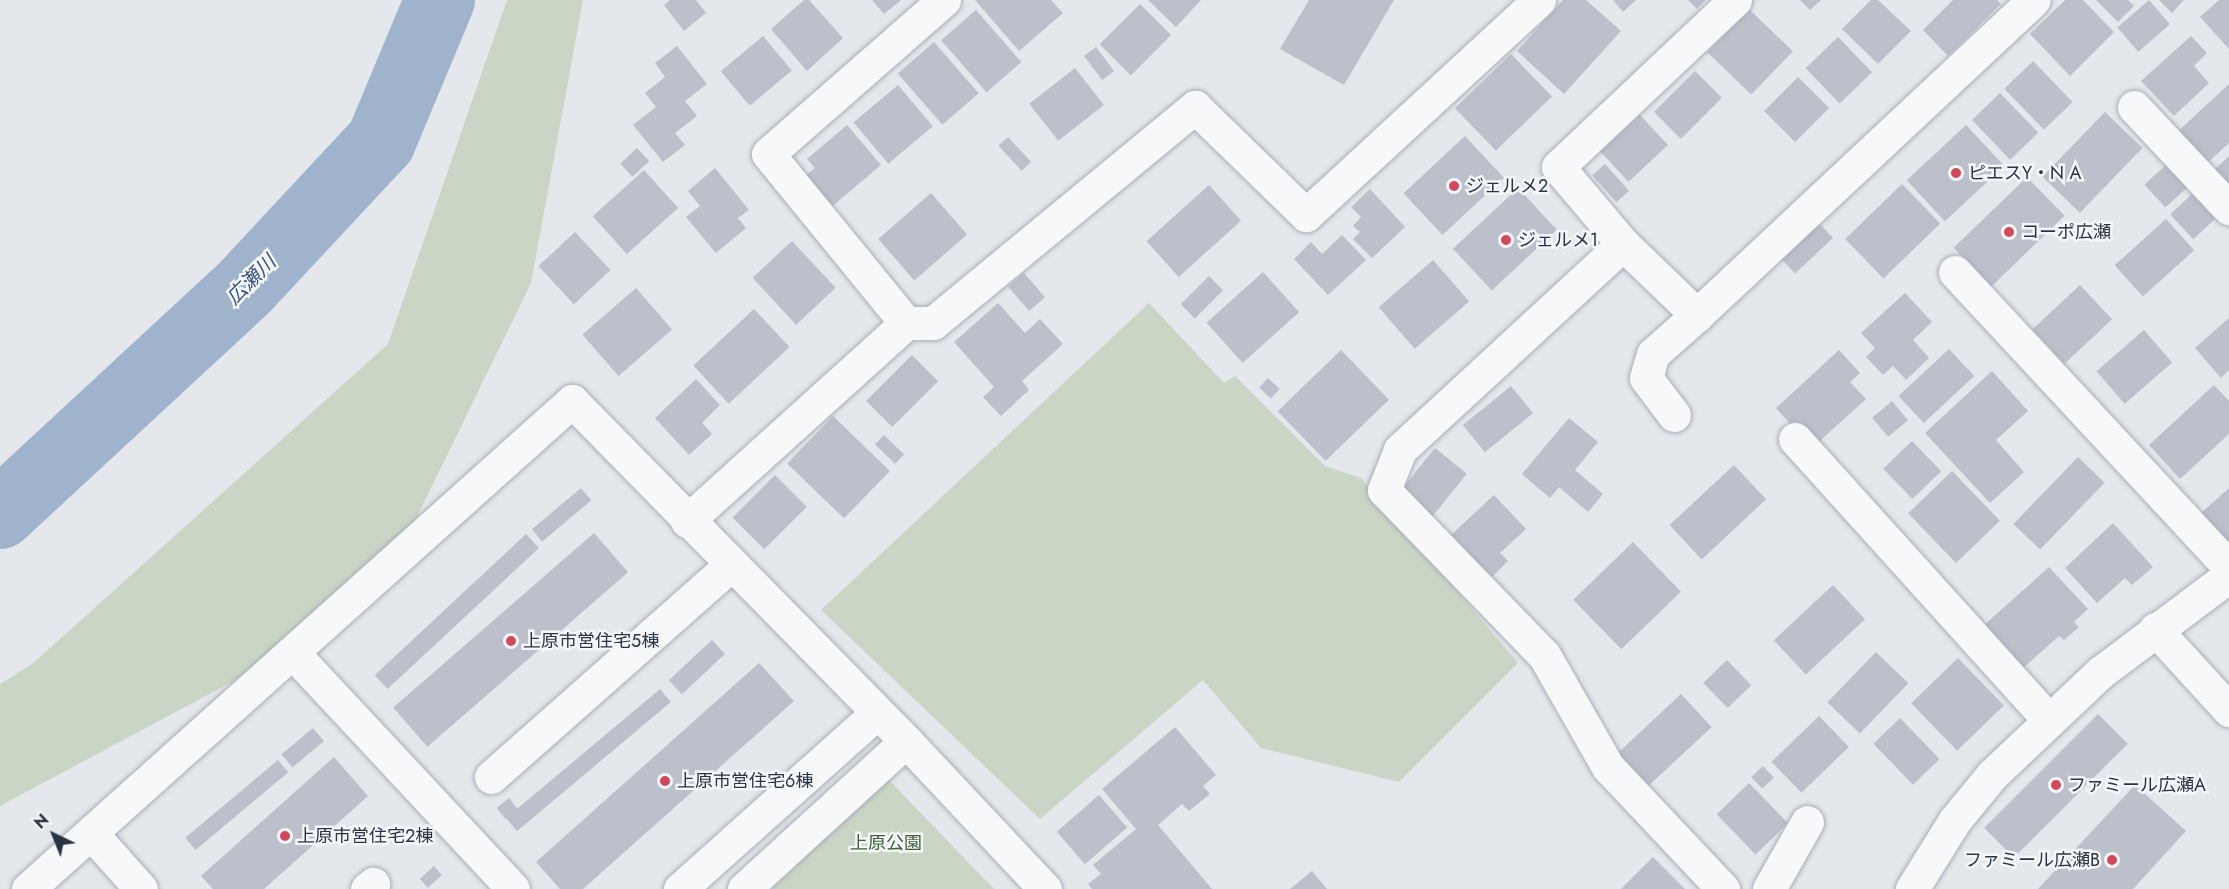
<!DOCTYPE html>
<html>
<head>
<meta charset="utf-8">
<style>
	body { margin:0 }
	#map { position:relative; width:2229px; height:889px; overflow:hidden; background:#e4e7ec; font-family:Jost,"Noto Sans JP",sans-serif }
	div>[style] { position:absolute }
	[style*='--x'] { left:calc(var(--x)*1px); top:calc(var(--y)*1px); width:calc(var(--w)*1px); rotate:calc(var(--a)*1deg) }
	.green>* { inset:0; background:#c9d6c5 }
	.river>* { height:70px; margin:-35px; padding:0 35px; transform-origin:35px; border-radius:35px; background:#9fb4cc }
	.building>* { inset:0; background:#bbc0ca; transform-origin:0 0 }
	.roads { filter:drop-shadow(0 0 2px #a9aeb7) drop-shadow(0 0 2px #a9aeb7) }
	.minor>* { height:33px; margin:-16.5px; padding:0 16.5px; transform-origin:16.5px; border-radius:16.5px; background:#f7f8fa }
	.dots>* { width:16px; height:16px; translate:-50% -50%; box-sizing:border-box; border:3px solid #f4f6f9; border-radius:50% }
	span { translate:-50% -50%; white-space:nowrap; text-align:center; line-height:1.15; -webkit-text-stroke:5px #f4f6f9; paint-order:stroke }
	.poi-label { font-size:18px; color:#2b3445 }
	.left { translate:0 -50%; text-align:left }
	.right { translate:-100% -50%; text-align:right }
	.park-label { font-size:18px; color:#3f6138 }
	.water-label { font-size:20px; color:#34527a; font-style:italic }
	.north { position:absolute; left:24px; top:805px; width:60px; height:60px; -webkit-text-stroke:4px #f4f6f9; paint-order:stroke; rotate:317deg; font-size:16px; font-weight:700; line-height:24px; text-align:center; color:#2b3445 }
	.north::after { content:''; display:block; margin:auto; width:21px; height:27px; background:#2b3445; clip-path:polygon(50% 0,100% 100%,50% 72%,0 100%) }
</style>
</head>
<body>
<div id="map">
	<div class="green">
		<div style="clip-path:polygon(507px 0,583px 0,531px 283px,414px 523px,269px 662px,0 806px,0 684px,31px 665px,388px 344px)"></div>
		<div style="clip-path:polygon(1149px 303px,1224px 383px,1235px 376px,1325px 466px,1361px 478px,1518px 663px,1399px 782px,1261px 748px,1203px 680px,1040px 819px,821px 610px)"></div>
		<div style="clip-path:polygon(887px 778px,994px 889px,772px 889px)"></div>
	</div>
	<div class="river">
		<div style="--x:0;--y:514;--w:335;--a:-42.8"></div>
		<div style="--x:246;--y:286;--w:198;--a:-47"></div>
		<div style="--x:381;--y:141;--w:153;--a:-67.3"></div>
	</div>
	<div class="building">
		<div style="clip-path:polygon(670px 0,696px 0,706px 13px,684px 31px,664px 5px)"></div>
		<div style="clip-path:polygon(804px 0,809px 0,843px 38px,807px 71px,771px 29px)"></div>
		<div style="clip-path:polygon(872px 0,901px 0,884px 14px)"></div>
		<div style="clip-path:polygon(975px 0,1051px 0,1063px 13px,1019px 51px)"></div>
		<div style="clip-path:polygon(1148px 0,1201px 0,1176px 27px)"></div>
		<div style="clip-path:polygon(1309px 0,1394px 0,1344px 85px,1280px 49px)"></div>
		<div style="clip-path:polygon(1563px 0,1586px 0,1621px 31px,1564px 94px,1517px 51px)"></div>
		<div style="clip-path:polygon(1613px 0,1636px 0,1623px 12px)"></div>
		<div style="clip-path:polygon(1688px 0,1706px 0,1697px 9px)"></div>
		<div style="clip-path:polygon(1800px 0,1821px 0,1810px 10px)"></div>
		<div style="clip-path:polygon(1871px 0,1878px 0,1911px 31px,1878px 64px,1842px 29px)"></div>
		<div style="clip-path:polygon(1953px 0,1997px 0,2001px 4px,1948px 56px,1923px 30px)"></div>
		<div style="clip-path:polygon(2065px 0,2083px 0,2114px 32px,2070px 76px,2030px 34px)"></div>
		<div style="clip-path:polygon(2096px 0,2128px 0,2134px 6px,2118px 22px)"></div>
		<div style="left:2149px;top:0;width:32px;height:42px;rotate:49deg"></div>
		<div style="clip-path:polygon(2159px 0,2184px 0,2172px 13px)"></div>
		<div style="clip-path:polygon(2219px 0,2229px 0,2229px 49px,2200px 17px)"></div>
		<div style="left:1140px;top:4px;width:44px;height:57px;rotate:45deg"></div>
		<div style="left:1749px;top:9px;width:61px;height:60px;rotate:44deg"></div>
		<div style="left:976px;top:10px;width:69px;height:46px;rotate:49deg"></div>
		<div style="left:763px;top:36px;width:45px;height:55px;rotate:50deg"></div>
		<div style="clip-path:polygon(2191px 36px,2207px 53px,2194px 66px,2209px 83px,2174px 116px,2141px 81px)"></div>
		<div style="left:1838px;top:37px;width:49px;height:45px;rotate:46deg"></div>
		<div style="left:934px;top:42px;width:68px;height:48px;rotate:49deg"></div>
		<div style="clip-path:polygon(677px 46px,707px 84px,685px 101px,697px 116px,675px 133px,685px 145px,663px 162px,633px 125px,656px 107px,645px 93px,665px 77px,655px 63px)"></div>
		<div style="left:1096px;top:47px;width:30px;height:15px;rotate:53deg"></div>
		<div style="left:1511px;top:54px;width:59px;height:78px;rotate:46deg"></div>
		<div style="left:2033px;top:61px;width:57px;height:40px;rotate:46deg"></div>
		<div style="left:1075px;top:68px;width:47px;height:58px;rotate:52deg"></div>
		<div style="left:1695px;top:71px;width:38px;height:58px;rotate:45deg"></div>
		<div style="left:1798px;top:77px;width:44px;height:48px;rotate:45deg"></div>
		<div style="clip-path:polygon(2229px 84px,2229px 143px,2203px 167px,2174px 135px)"></div>
		<div style="left:898px;top:85px;width:54px;height:58px;rotate:50deg"></div>
		<div style="left:2000px;top:93px;width:55px;height:39px;rotate:46deg"></div>
		<div style="left:2105px;top:112px;width:52px;height:90px;rotate:44deg"></div>
		<div style="left:1640px;top:115px;width:41px;height:54px;rotate:47deg"></div>
		<div style="clip-path:polygon(847px 125px,881px 165px,829px 209px,803px 178px,815px 168px,807px 159px)"></div>
		<div style="left:1966px;top:125px;width:56px;height:81px;rotate:47deg"></div>
		<div style="left:1465px;top:136px;width:57px;height:84px;rotate:47deg"></div>
		<div style="left:1008px;top:137px;width:34px;height:13px;rotate:47deg"></div>
		<div style="left:637px;top:148px;width:18px;height:23px;rotate:47deg"></div>
		<div style="clip-path:polygon(2229px 156px,2229px 192px,2211px 173px)"></div>
		<div style="left:1605px;top:164px;width:36px;height:17px;rotate:48deg"></div>
		<div style="left:2166px;top:165px;width:31px;height:29px;rotate:48deg"></div>
		<div style="clip-path:polygon(715px 168px,749px 210px,738px 218px,746px 228px,716px 253px,686px 217px,700px 206px,688px 191px)"></div>
		<div style="left:644px;top:170px;width:51px;height:69px;rotate:48deg"></div>
		<div style="left:2027px;top:177px;width:54px;height:102px;rotate:46deg"></div>
		<div style="left:1902px;top:184px;width:55px;height:79px;rotate:46deg"></div>
		<div style="left:1209px;top:185px;width:48px;height:84px;rotate:48deg"></div>
		<div style="left:1518px;top:188px;width:57px;height:89px;rotate:47deg"></div>
		<div style="clip-path:polygon(1370px 189px,1405px 227px,1372px 258px,1353px 239px,1360px 232px,1353px 226px,1361px 217px,1351px 207px)"></div>
		<div style="left:931px;top:193px;width:55px;height:70px;rotate:49deg"></div>
		<div style="left:2192px;top:194px;width:34px;height:30px;rotate:47deg"></div>
		<div style="left:2166px;top:219px;width:42px;height:69px;rotate:48deg"></div>
		<div style="left:1818px;top:222px;width:22px;height:52px;rotate:47deg"></div>
		<div style="left:575px;top:232px;width:52px;height:50px;rotate:47deg"></div>
		<div style="clip-path:polygon(1342px 235px,1366px 260px,1328px 295px,1294px 259px,1311px 242px,1322px 254px)"></div>
		<div style="left:792px;top:241px;width:64px;height:54px;rotate:47deg"></div>
		<div style="left:1433px;top:260px;width:55px;height:72px;rotate:49deg"></div>
		<div style="left:1263px;top:272px;width:54px;height:76px;rotate:48deg"></div>
		<div style="left:1024px;top:273px;width:32px;height:21px;rotate:49deg"></div>
		<div style="left:1209px;top:276px;width:20px;height:40px;rotate:45deg"></div>
		<div style="left:2080px;top:285px;width:47px;height:65px;rotate:47deg"></div>
		<div style="left:636px;top:288px;width:55px;height:71px;rotate:49deg"></div>
		<div style="clip-path:polygon(1905px 293px,1932px 322px,1913px 340px,1929px 358px,1906px 380px,1893px 366px,1883px 375px,1866px 357px,1875px 348px,1861px 333px)"></div>
		<div style="clip-path:polygon(998px 303px,1025px 333px,1040px 319px,1063px 344px,1022px 381px,1029px 390px,1001px 416px,983px 397px,994px 387px,954px 342px)"></div>
		<div style="left:754px;top:309px;width:52px;height:83px;rotate:47deg"></div>
		<div style="clip-path:polygon(2229px 318px,2229px 370px,2221px 378px,2195px 348px)"></div>
		<div style="left:2144px;top:330px;width:43px;height:63px;rotate:49deg"></div>
		<div style="left:1949px;top:349px;width:37px;height:69px;rotate:47deg"></div>
		<div style="left:1341px;top:350px;width:69px;height:88px;rotate:46deg"></div>
		<div style="clip-path:polygon(1839px 350px,1860px 373px,1850px 382px,1866px 399px,1812px 448px,1776px 408px)"></div>
		<div style="left:912px;top:355px;width:37px;height:65px;rotate:45deg"></div>
		<div style="clip-path:polygon(1992px 371px,2028px 411px,1996px 440px,2024px 472px,1990px 503px,1925px 433px)"></div>
		<div style="left:1268px;top:378px;width:16px;height:13px;rotate:43deg"></div>
		<div style="clip-path:polygon(696px 379px,720px 405px,702px 423px,712px 434px,689px 455px,655px 418px)"></div>
		<div style="clip-path:polygon(2214px 385px,2229px 401px,2229px 434px,2180px 479px,2149px 445px)"></div>
		<div style="left:1511px;top:386px;width:35px;height:62px;rotate:51deg"></div>
		<div style="left:1892px;top:401px;width:25px;height:26px;rotate:50deg"></div>
		<div style="left:833px;top:416px;width:79px;height:66px;rotate:44deg"></div>
		<div style="clip-path:polygon(1569px 418px,1598px 442px,1575px 470px,1603px 494px,1588px 512px,1559px 487px,1550px 498px,1522px 474px)"></div>
		<div style="left:884px;top:435px;width:28px;height:13px;rotate:44deg"></div>
		<div style="left:1912px;top:441px;width:42px;height:40px;rotate:46deg"></div>
		<div style="left:1435px;top:448px;width:41px;height:58px;rotate:39deg"></div>
		<div style="left:2078px;top:457px;width:37px;height:93px;rotate:44deg"></div>
		<div style="left:1734px;top:465px;width:47px;height:88px;rotate:47deg"></div>
		<div style="left:1952px;top:471px;width:69px;height:61px;rotate:46deg"></div>
		<div style="left:775px;top:475px;width:45px;height:60px;rotate:45deg"></div>
		<div style="left:581px;top:488px;width:16px;height:64px;rotate:50deg"></div>
		<div style="clip-path:polygon(2229px 488px,2229px 544px,2199px 515px)"></div>
		<div style="clip-path:polygon(1494px 495px,1526px 529px,1500px 553px,1508px 561px,1491px 578px,1451px 535px)"></div>
		<div style="clip-path:polygon(2113px 523px,2153px 567px,2132px 585px,2125px 578px,2097px 603px,2065px 568px)"></div>
		<div style="left:594px;top:533px;width:52px;height:266px;rotate:49deg"></div>
		<div style="left:526px;top:534px;width:19px;height:207px;rotate:47deg"></div>
		<div style="left:1633px;top:542px;width:69px;height:83px;rotate:46deg"></div>
		<div style="clip-path:polygon(2049px 567px,2088px 609px,2074px 622px,2079px 627px,2064px 640px,2059px 636px,2022px 669px,1983px 626px)"></div>
		<div style="left:1833px;top:585px;width:47px;height:81px;rotate:47deg"></div>
		<div style="left:712px;top:640px;width:19px;height:59px;rotate:47deg"></div>
		<div style="left:1876px;top:652px;width:45px;height:70px;rotate:44deg"></div>
		<div style="left:1958px;top:658px;width:66px;height:65px;rotate:46deg"></div>
		<div style="left:1727px;top:660px;width:35px;height:33px;rotate:46deg"></div>
		<div style="clip-path:polygon(759px 663px,794px 701px,583px 889px,560px 889px,536px 862px)"></div>
		<div style="left:660px;top:689px;width:17px;height:201px;rotate:50deg"></div>
		<div style="left:1681px;top:694px;width:45px;height:86px;rotate:47deg"></div>
		<div style="left:2098px;top:714px;width:42px;height:161px;rotate:45deg"></div>
		<div style="left:1819px;top:716px;width:43px;height:66px;rotate:46deg"></div>
		<div style="left:1900px;top:718px;width:57px;height:37px;rotate:46deg"></div>
		<div style="clip-path:polygon(1175px 727px,1216px 775px,1203px 786px,1210px 794px,1189px 811px,1182px 804px,1158px 825px,1212px 889px,1092px 889px,1088px 884px,1101px 874px,1093px 865px,1136px 829px,1102px 789px)"></div>
		<div style="left:313px;top:728px;width:17px;height:41px;rotate:50deg"></div>
		<div style="clip-path:polygon(334px 757px,368px 796px,264px 889px,213px 889px,201px 876px)"></div>
		<div style="left:278px;top:760px;width:16px;height:121px;rotate:50deg"></div>
		<div style="left:1763px;top:766px;width:16px;height:16px;rotate:47deg"></div>
		<div style="left:1749px;top:783px;width:56px;height:45px;rotate:46deg"></div>
		<div style="clip-path:polygon(2135px 785px,2186px 831px,2133px 889px,2038px 889px)"></div>
		<div style="left:1099px;top:795px;width:43px;height:56px;rotate:49deg"></div>
		<div style="left:509px;top:798px;width:14px;height:16px;rotate:51deg"></div>
		<div style="clip-path:polygon(1653px 857px,1685px 889px,1621px 889px)"></div>
		<div style="left:434px;top:866px;width:12px;height:19px;rotate:48deg"></div>
		<div style="clip-path:polygon(1312px 871px,1327px 889px,1290px 889px)"></div>
	</div>
	<div class="roads">
		<div class="minor">
			<div style="--x:1735;--y:0;--w:243;--a:136.7"></div>
			<div style="--x:1558;--y:167;--w:101;--a:49.8"></div>
			<div style="--x:1623;--y:244;--w:103;--a:43.8"></div>
			<div style="--x:1697;--y:315;--w:461;--a:-43.1"></div>
			<div style="--x:2134;--y:107;--w:139;--a:46.8"></div>
			<div style="--x:1623;--y:244;--w:304;--a:137.3"></div>
			<div style="--x:1400;--y:450;--w:43;--a:111.8"></div>
			<div style="--x:1384;--y:490;--w:230;--a:45.9"></div>
			<div style="--x:1544;--y:655;--w:129;--a:60.3"></div>
			<div style="--x:1608;--y:767;--w:168;--a:46.7"></div>
			<div style="--x:1955;--y:272;--w:403;--a:47.1"></div>
			<div style="--x:906;--y:323;--w:218;--a:-129.2"></div>
			<div style="--x:768;--y:154;--w:234;--a:-41.2"></div>
			<div style="--x:1674;--y:415;--w:46;--a:-127.1"></div>
			<div style="--x:1646;--y:378;--w:25;--a:-74"></div>
			<div style="--x:1653;--y:354;--w:59;--a:-41.6"></div>
			<div style="--x:1795;--y:439;--w:379;--a:47.9"></div>
			<div style="--x:687;--y:521;--w:295;--a:-42.1"></div>
			<div style="--x:906;--y:323;--w:27;--a:0"></div>
			<div style="--x:933;--y:323;--w:340;--a:-39.5"></div>
			<div style="--x:1195;--y:107;--w:155;--a:44.2"></div>
			<div style="--x:1306;--y:215;--w:317;--a:-42.7"></div>
			<div style="--x:2155;--y:629;--w:110;--a:47.6"></div>
			<div style="--x:294;--y:654;--w:321;--a:47"></div>
			<div style="--x:491;--y:777;--w:320;--a:-41.5"></div>
			<div style="--x:91;--y:833;--w:75;--a:48.2"></div>
			<div style="--x:28;--y:889;--w:731;--a:-41.89"></div>
			<div style="--x:572;--y:401;--w:477;--a:45.5"></div>
			<div style="--x:906;--y:741;--w:203;--a:46.8"></div>
			<div style="--x:367;--y:889;--w:8;--a:-40"></div>
			<div style="--x:680;--y:889;--w:264;--a:-41.8"></div>
			<div style="--x:744;--y:889;--w:219;--a:-42.4"></div>
			<div style="--x:1769;--y:889;--w:77;--a:-60.4"></div>
			<div style="--x:1912;--y:889;--w:81;--a:-58.1"></div>
			<div style="--x:1955;--y:820;--w:58;--a:-50.6"></div>
			<div style="--x:1992;--y:775;--w:150;--a:-43.4"></div>
			<div style="--x:2101;--y:672;--w:160;--a:-36.9"></div>
		</div>
	</div>
	<div class="dots">
		<div style="left:1956px;top:173px;background:#d1495b"></div>
		<div style="left:1454px;top:186px;background:#d1495b"></div>
		<div style="left:2009px;top:232px;background:#d1495b"></div>
		<div style="left:1506px;top:240px;background:#d1495b"></div>
		<div style="left:511px;top:641px;background:#d1495b"></div>
		<div style="left:665px;top:781px;background:#d1495b"></div>
		<div style="left:2056px;top:785px;background:#d1495b"></div>
		<div style="left:285px;top:836px;background:#d1495b"></div>
		<div style="left:2112px;top:860px;background:#d1495b"></div>
	</div>
	<div class="poi-label">
		<span class="left" style="left:1968px;top:173px">ピエスY・N A</span>
		<span class="left" style="left:1466px;top:186px">ジェルメ2</span>
		<span class="left" style="left:2021px;top:232px">コーポ広瀬</span>
		<span class="left" style="left:1518px;top:240px">ジェルメ1</span>
		<span class="left" style="left:523px;top:641px">上原市営住宅5棟</span>
		<span class="left" style="left:677px;top:781px">上原市営住宅6棟</span>
		<span class="left" style="left:2068px;top:785px">ファミール広瀬A</span>
		<span class="left" style="left:297px;top:836px">上原市営住宅2棟</span>
		<span class="right" style="left:2100px;top:860px">ファミール広瀬B</span>
	</div>
	<div class="park-label">
		<span style="left:886px;top:843px">上原公園</span>
	</div>
	<div class="water-label">
		<span style="left:251px;top:280px;rotate:-45deg">広瀬川</span>
	</div>
	<div class="north">N</div>
</div>
</body>
</html>
